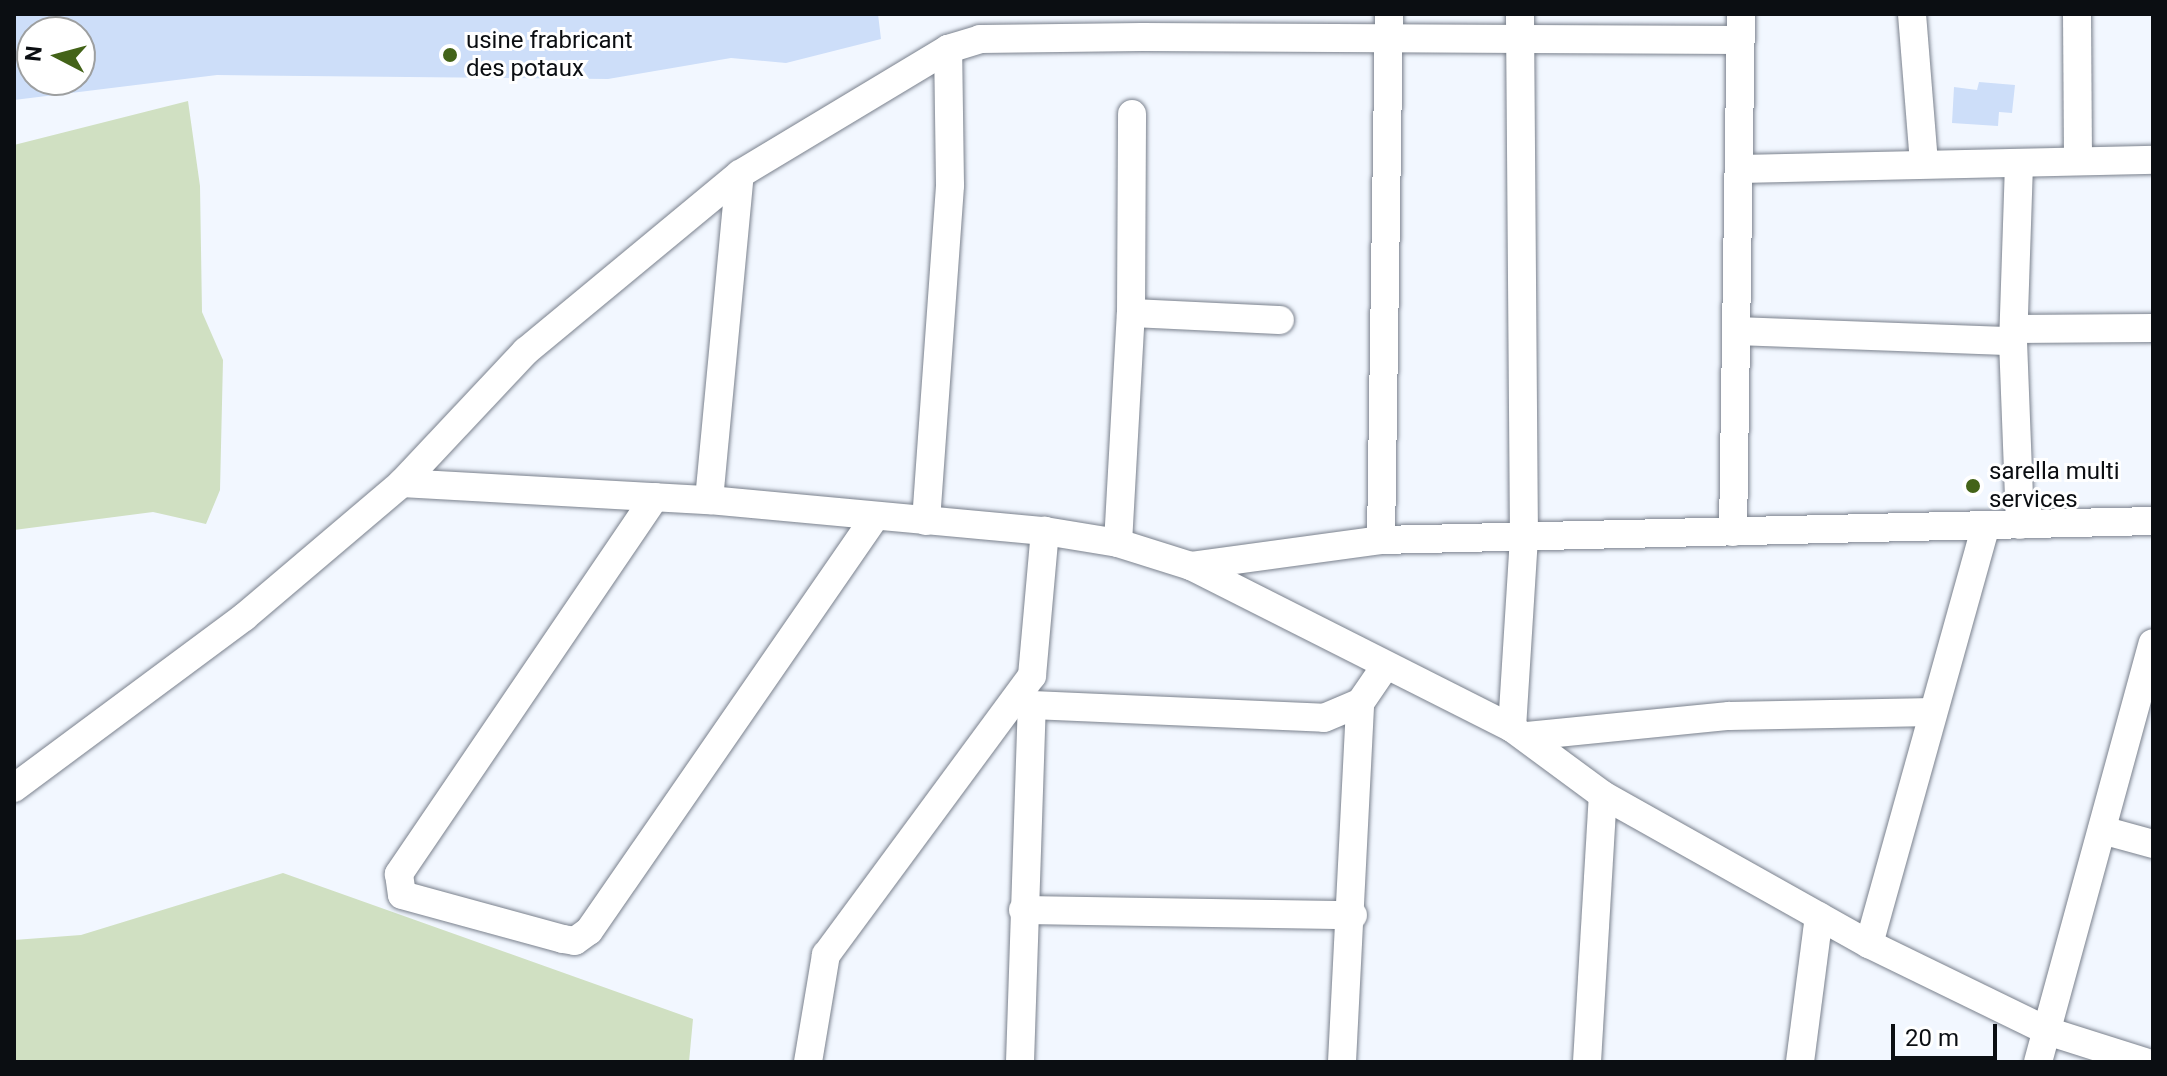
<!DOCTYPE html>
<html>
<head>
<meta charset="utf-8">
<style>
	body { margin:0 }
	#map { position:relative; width:2167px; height:1076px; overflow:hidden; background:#f2f7ff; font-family:Roboto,sans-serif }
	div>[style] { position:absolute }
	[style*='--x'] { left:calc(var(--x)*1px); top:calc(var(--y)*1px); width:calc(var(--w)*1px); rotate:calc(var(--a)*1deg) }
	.green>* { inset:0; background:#d0e0c2 }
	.building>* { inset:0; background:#cddef9 }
	.roads { filter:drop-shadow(0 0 2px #7a818d) drop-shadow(0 0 2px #7a818d) }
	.minor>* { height:28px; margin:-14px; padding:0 14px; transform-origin:14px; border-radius:14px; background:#fff }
	.dots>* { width:22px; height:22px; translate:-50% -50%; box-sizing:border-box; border:4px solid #fff; border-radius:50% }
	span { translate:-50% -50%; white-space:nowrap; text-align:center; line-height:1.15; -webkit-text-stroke:6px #fff; paint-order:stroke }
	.poi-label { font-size:24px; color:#0b0e12 }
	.left { translate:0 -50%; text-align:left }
	.frame { position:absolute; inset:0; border:16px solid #0b0e12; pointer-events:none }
	.north { position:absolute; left:16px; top:16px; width:80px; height:80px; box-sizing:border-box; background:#fff; border:2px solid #9d9fa0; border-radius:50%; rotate:276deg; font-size:22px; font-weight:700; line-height:32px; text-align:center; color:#0b0e12 }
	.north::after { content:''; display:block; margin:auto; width:28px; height:36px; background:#436318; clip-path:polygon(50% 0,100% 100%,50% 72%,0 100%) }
	.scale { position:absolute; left:1891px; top:1024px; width:106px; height:36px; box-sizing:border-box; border:4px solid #0b0e12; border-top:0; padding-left:10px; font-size:24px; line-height:28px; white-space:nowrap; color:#0b0e12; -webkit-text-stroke:6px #fff; paint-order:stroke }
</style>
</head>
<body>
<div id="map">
	<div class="green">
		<div style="clip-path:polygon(188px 101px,200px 186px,202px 312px,223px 360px,220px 490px,206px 524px,153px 512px,14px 530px,14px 145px)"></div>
		<div style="clip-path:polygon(283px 873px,693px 1019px,689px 1062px,14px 1062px,14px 940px,81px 935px)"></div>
	</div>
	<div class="building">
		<div style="clip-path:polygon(evenodd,14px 14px,878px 14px,881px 39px,786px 63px,731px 58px,608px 79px,217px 75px,14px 100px,14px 14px,32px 32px,80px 32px,80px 80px,32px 80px,32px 32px)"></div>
		<div style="clip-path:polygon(1979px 82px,2015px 85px,2012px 113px,1999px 112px,1998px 126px,1952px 123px,1954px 87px,1977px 90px)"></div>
	</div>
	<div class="roads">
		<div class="minor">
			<div style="--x:1912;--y:14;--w:150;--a:85.4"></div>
			<div style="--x:2077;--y:14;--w:146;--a:89.6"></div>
			<div style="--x:2019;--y:164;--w:177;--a:91.9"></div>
			<div style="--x:2013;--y:341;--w:184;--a:87.8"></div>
			<div style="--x:1743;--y:169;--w:410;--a:-1.3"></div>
			<div style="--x:1131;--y:313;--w:149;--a:2.7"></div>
			<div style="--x:2014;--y:329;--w:139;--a:-0.4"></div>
			<div style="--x:1736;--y:331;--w:277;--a:2.1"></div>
			<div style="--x:402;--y:483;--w:181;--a:-46.8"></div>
			<div style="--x:526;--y:351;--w:278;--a:-39.6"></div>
			<div style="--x:740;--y:174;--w:243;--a:-31"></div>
			<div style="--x:948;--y:49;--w:34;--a:-17"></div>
			<div style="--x:980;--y:39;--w:162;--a:-0.7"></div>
			<div style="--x:1142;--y:37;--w:598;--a:0.29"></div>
			<div style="--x:655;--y:497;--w:456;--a:124.2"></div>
			<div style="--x:399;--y:874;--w:21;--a:82"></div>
			<div style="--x:402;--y:895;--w:167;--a:15.3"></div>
			<div style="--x:563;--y:939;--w:12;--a:9"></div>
			<div style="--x:575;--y:941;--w:17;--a:-36"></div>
			<div style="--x:589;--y:931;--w:503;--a:-55.36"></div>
			<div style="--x:709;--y:500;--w:327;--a:-84.6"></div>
			<div style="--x:926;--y:521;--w:337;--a:-85.9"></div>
			<div style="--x:950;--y:185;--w:136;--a:-90.8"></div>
			<div style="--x:1733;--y:532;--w:518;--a:-89.12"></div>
			<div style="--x:1381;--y:540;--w:526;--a:-89.13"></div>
			<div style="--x:1118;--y:543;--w:230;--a:-86.8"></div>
			<div style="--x:1131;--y:313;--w:199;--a:-89.7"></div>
			<div style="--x:1191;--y:566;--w:192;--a:-7.8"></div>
			<div style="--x:1381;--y:540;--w:772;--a:-1.41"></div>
			<div style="--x:1512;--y:728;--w:189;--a:-86.4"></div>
			<div style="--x:1524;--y:539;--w:525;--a:-90.44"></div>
			<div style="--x:1527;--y:736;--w:203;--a:-5.7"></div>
			<div style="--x:1729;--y:716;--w:204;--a:-1.1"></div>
			<div style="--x:14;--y:788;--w:287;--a:-36.6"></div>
			<div style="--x:244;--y:617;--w:207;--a:-40.3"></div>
			<div style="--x:402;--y:483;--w:307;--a:3.2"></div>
			<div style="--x:709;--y:500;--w:337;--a:5.3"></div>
			<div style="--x:1045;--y:531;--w:74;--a:9.3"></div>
			<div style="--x:1118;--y:543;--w:77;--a:17.5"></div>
			<div style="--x:1191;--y:566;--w:360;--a:26.8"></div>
			<div style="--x:1512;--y:728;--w:113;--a:36.4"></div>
			<div style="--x:1603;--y:795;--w:305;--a:29.3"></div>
			<div style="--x:1869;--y:944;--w:198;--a:26"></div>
			<div style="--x:2047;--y:1031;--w:103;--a:17.6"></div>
			<div style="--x:2102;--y:830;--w:53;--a:15.4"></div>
			<div style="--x:1023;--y:910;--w:330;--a:0.9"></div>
			<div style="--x:1869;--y:944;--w:434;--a:-74.4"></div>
			<div style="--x:808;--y:1062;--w:109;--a:-80.5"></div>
			<div style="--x:826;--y:955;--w:347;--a:-53.6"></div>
			<div style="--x:1032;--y:676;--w:146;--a:-84.9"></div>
			<div style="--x:1020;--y:1062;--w:357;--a:-88.1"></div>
			<div style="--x:1032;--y:705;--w:292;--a:2.5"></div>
			<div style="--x:1324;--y:718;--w:39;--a:-23"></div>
			<div style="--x:1342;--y:1062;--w:359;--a:-87.1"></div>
			<div style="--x:1360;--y:703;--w:42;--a:-55.6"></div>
			<div style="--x:1587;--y:1062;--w:267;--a:-86.6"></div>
			<div style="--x:1800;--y:1062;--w:147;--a:-82.6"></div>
			<div style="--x:2038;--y:1062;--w:434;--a:-74.7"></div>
		</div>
	</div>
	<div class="dots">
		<div style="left:450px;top:55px;background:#436318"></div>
		<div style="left:1973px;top:486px;background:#436318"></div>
	</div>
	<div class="poi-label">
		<span class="left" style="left:466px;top:55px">usine frabricant<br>des potaux</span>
		<span class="left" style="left:1989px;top:486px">sarella multi<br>services</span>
	</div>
	<div class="frame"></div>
	<div class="north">N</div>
	<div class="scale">20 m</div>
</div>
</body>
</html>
